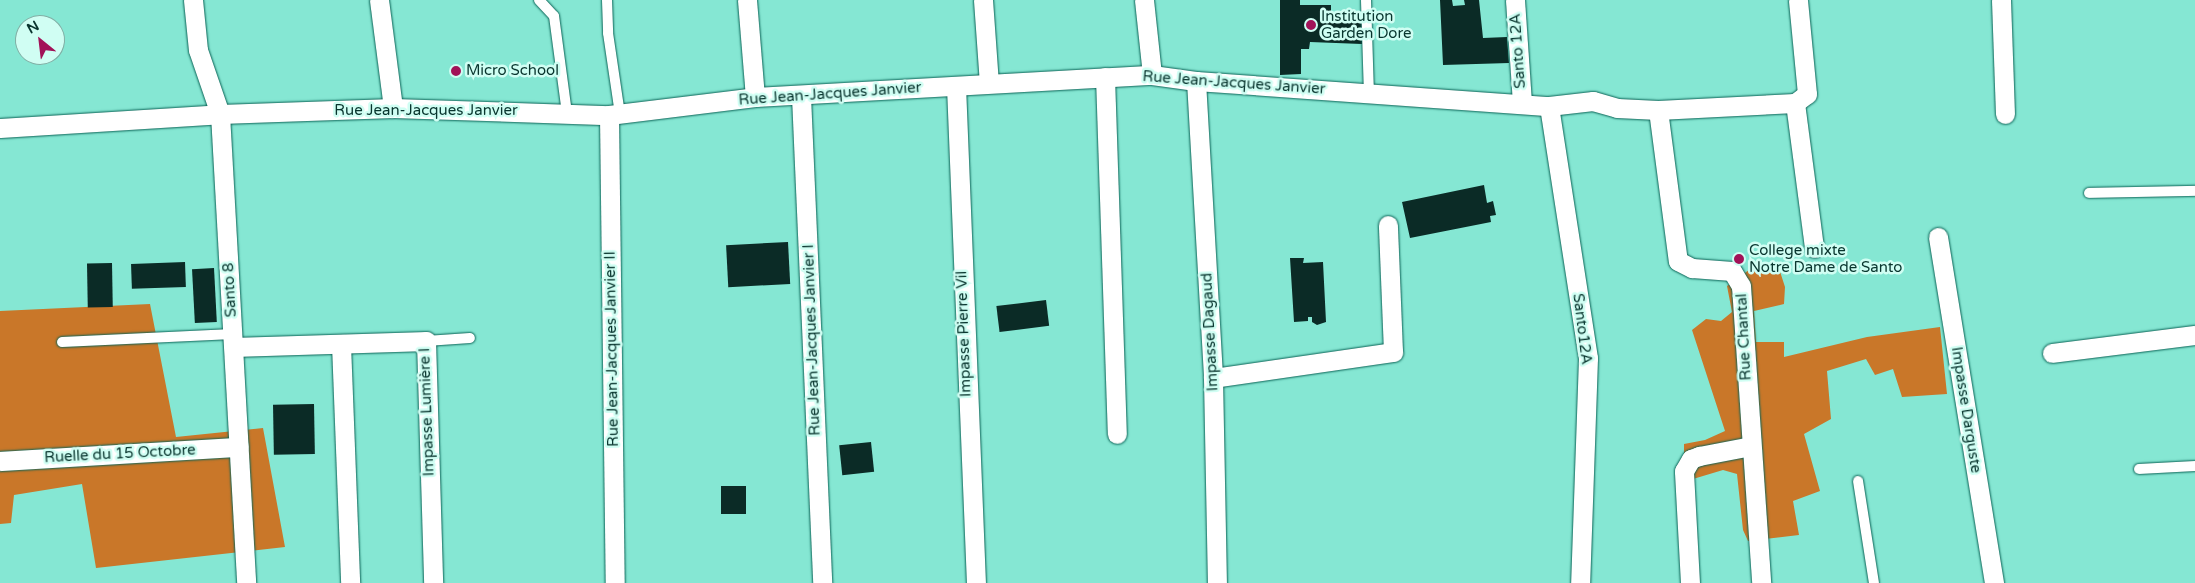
<!DOCTYPE html>
<html>
<head>
<meta charset="utf-8">
<style>
	body { margin:0 }
	#map { position:relative; width:2195px; height:583px; overflow:hidden; background:#85e7d3; font-family:"Varela Round",sans-serif }
	div>[style] { position:absolute }
	[style*='--x'] { left:calc(var(--x)*1px); top:calc(var(--y)*1px); width:calc(var(--w)*1px); rotate:calc(var(--a)*1deg) }
	.forest>* { inset:0; background:#c97729 }
	.building>* { inset:0; background:#0b2b26; transform-origin:0 0 }
	.roads { filter:drop-shadow(0 0 1px #0b6356) drop-shadow(0 0 1px #0b6356) }
	.lane>* { height:10px; margin:-5px; padding:0 5px; transform-origin:5px; border-radius:5px; background:#fff }
	.street>* { height:19px; margin:-9.5px; padding:0 9.5px; transform-origin:9.5px; border-radius:9.5px; background:#fff }
	.dots>* { width:14px; height:14px; translate:-50% -50%; box-sizing:border-box; border:2px solid #d0fef3; border-radius:50% }
	span { translate:-50% -50%; white-space:nowrap; text-align:center; line-height:1.15; -webkit-text-stroke:5px #d0fef3; paint-order:stroke }
	.poi-label { font-size:15px; color:#08352e }
	.left { translate:0 -50%; text-align:left }
	.street-label { font-size:15px; color:#08352e }
	.north { position:absolute; left:15px; top:15px; width:50px; height:50px; box-sizing:border-box; background:#d0fef3; border:1px solid #80aea4; border-radius:50%; rotate:331deg; font-size:14px; font-weight:700; line-height:20px; text-align:center; color:#08352e }
	.north::after { content:''; display:block; margin:auto; width:18px; height:22px; background:#a21258; clip-path:polygon(50% 0,100% 100%,50% 72%,0 100%) }
</style>
</head>
<body>
<div id="map">
	<div class="forest">
		<div style="clip-path:polygon(1777px 262px,1785px 287px,1784px 304px,1754px 311px,1756px 342px,1784px 342px,1784px 357px,1867px 337px,1940px 327px,1947px 394px,1902px 397px,1893px 369px,1875px 375px,1866px 359px,1827px 371px,1831px 419px,1804px 434px,1820px 491px,1793px 501px,1799px 535px,1748px 541px,1743px 530px,1737px 474px,1723px 470px,1693px 479px,1684px 453px,1684px 444px,1705px 440px,1725px 431px,1692px 330px,1706px 319px,1721px 321px,1732px 312px,1727px 286px,1753px 267px)"></div>
		<div style="clip-path:polygon(150px 304px,176px 437px,263px 428px,285px 547px,96px 568px,82px 484px,14px 495px,11px 523px,0 524px,0 311px)"></div>
	</div>
	<div class="building">
		<div style="clip-path:polygon(1280px 0,1300px 0,1300px 5px,1331px 5px,1331px 22px,1362px 22px,1362px 44px,1310px 42px,1309px 49px,1301px 49px,1301px 74px,1280px 75px)"></div>
		<div style="clip-path:polygon(1440px 0,1452px 0,1453px 6px,1465px 5px,1464px 0,1479px 0,1483px 38px,1507px 37px,1509px 63px,1443px 65px)"></div>
		<div style="clip-path:polygon(1484px 185px,1487px 203px,1493px 201px,1496px 215px,1490px 216px,1491px 222px,1410px 238px,1402px 202px)"></div>
		<div style="left:788px;top:242px;width:42px;height:62px;rotate:87deg"></div>
		<div style="clip-path:polygon(1290px 258px,1304px 258px,1303px 263px,1323px 262px,1326px 322px,1317px 325px,1312px 322px,1312px 317px,1308px 317px,1308px 321px,1294px 322px)"></div>
		<div style="left:185px;top:262px;width:25px;height:54px;rotate:88deg"></div>
		<div style="left:112px;top:263px;width:44px;height:25px;rotate:89deg"></div>
		<div style="left:214px;top:268px;width:54px;height:22px;rotate:87deg"></div>
		<div style="left:1046px;top:300px;width:26px;height:50px;rotate:83deg"></div>
		<div style="left:314px;top:404px;width:50px;height:41px;rotate:89deg"></div>
		<div style="left:871px;top:442px;width:30px;height:32px;rotate:84deg"></div>
		<div style="left:721px;top:486px;width:25px;height:28px"></div>
	</div>
	<div class="roads">
		<div class="lane">
			<div style="--x:539;--y:0;--w:22;--a:47"></div>
			<div style="--x:554;--y:16;--w:98;--a:82.4"></div>
			<div style="--x:607;--y:0;--w:33;--a:88"></div>
			<div style="--x:608;--y:33;--w:82;--a:81.6"></div>
			<div style="--x:1366;--y:0;--w:93;--a:88.2"></div>
			<div style="--x:2089;--y:193;--w:106;--a:-1.1"></div>
			<div style="--x:426;--y:341;--w:44;--a:-3.9"></div>
			<div style="--x:62;--y:342;--w:171;--a:-2.7"></div>
			<div style="--x:2139;--y:469;--w:56;--a:-3.1"></div>
			<div style="--x:1858;--y:481;--w:103;--a:81.1"></div>
		</div>
		<div class="street">
			<div style="--x:193;--y:0;--w:50;--a:84.3"></div>
			<div style="--x:198;--y:50;--w:68;--a:71"></div>
			<div style="--x:220;--y:114;--w:470;--a:86.8"></div>
			<div style="--x:379;--y:0;--w:109;--a:82.6"></div>
			<div style="--x:747;--y:0;--w:97;--a:85.3"></div>
			<div style="--x:983;--y:0;--w:83;--a:85.9"></div>
			<div style="--x:1144;--y:0;--w:75;--a:83.9"></div>
			<div style="--x:1515;--y:0;--w:102;--a:86.1"></div>
			<div style="--x:2001;--y:0;--w:114;--a:88"></div>
			<div style="--x:1105;--y:77;--w:357;--a:88.1"></div>
			<div style="--x:1196;--y:81;--w:297;--a:86.7"></div>
			<div style="--x:1213;--y:378;--w:205;--a:88.9"></div>
			<div style="--x:956;--y:86;--w:497;--a:87.7"></div>
			<div style="--x:801;--y:96;--w:487;--a:87.5"></div>
			<div style="--x:1795;--y:103;--w:146;--a:82.5"></div>
			<div style="--x:1549;--y:106;--w:255;--a:81.2"></div>
			<div style="--x:1588;--y:358;--w:225;--a:92"></div>
			<div style="--x:1658;--y:110;--w:152;--a:82.5"></div>
			<div style="--x:1678;--y:261;--w:16;--a:27"></div>
			<div style="--x:1692;--y:268;--w:40;--a:4.3"></div>
			<div style="--x:1732;--y:271;--w:17;--a:59"></div>
			<div style="--x:1741;--y:286;--w:298;--a:86.1"></div>
			<div style="--x:609;--y:115;--w:468;--a:89.3"></div>
			<div style="--x:0;--y:128;--w:220;--a:-3.6"></div>
			<div style="--x:220;--y:114;--w:173;--a:-2"></div>
			<div style="--x:393;--y:108;--w:216;--a:1.9"></div>
			<div style="--x:609;--y:115;--w:147;--a:-7"></div>
			<div style="--x:755;--y:97;--w:398;--a:-3.2"></div>
			<div style="--x:1152;--y:75;--w:44;--a:7.8"></div>
			<div style="--x:1196;--y:81;--w:354;--a:4.1"></div>
			<div style="--x:1549;--y:106;--w:44;--a:-6.5"></div>
			<div style="--x:1593;--y:101;--w:25;--a:16"></div>
			<div style="--x:1617;--y:108;--w:41;--a:2.8"></div>
			<div style="--x:1658;--y:110;--w:137;--a:-2.9"></div>
			<div style="--x:1795;--y:103;--w:15;--a:-37"></div>
			<div style="--x:1807;--y:94;--w:94;--a:-95.5"></div>
			<div style="--x:1938;--y:237;--w:351;--a:80.8"></div>
			<div style="--x:341;--y:344;--w:239;--a:87.8"></div>
			<div style="--x:234;--y:347;--w:192;--a:-1.8"></div>
			<div style="--x:426;--y:341;--w:242;--a:88.3"></div>
			<div style="--x:2052;--y:353;--w:144;--a:-7.2"></div>
			<div style="--x:1213;--y:378;--w:182;--a:-8.2"></div>
			<div style="--x:1393;--y:352;--w:127;--a:-92.3"></div>
			<div style="--x:0;--y:461;--w:239;--a:-3.4"></div>
			<div style="--x:1690;--y:583;--w:112;--a:-93.1"></div>
			<div style="--x:1684;--y:471;--w:14;--a:-60"></div>
			<div style="--x:1691;--y:459;--w:9;--a:-21"></div>
			<div style="--x:1699;--y:456;--w:53;--a:-10.9"></div>
		</div>
	</div>
	<div class="dots">
		<div style="left:1311px;top:25px;background:#a21258"></div>
		<div style="left:456px;top:71px;background:#a21258"></div>
		<div style="left:1739px;top:259px;background:#a21258"></div>
	</div>
	<div class="poi-label">
		<span class="left" style="left:1321px;top:25px">Institution<br>Garden Dore</span>
		<span class="left" style="left:466px;top:71px">Micro School</span>
		<span class="left" style="left:1749px;top:259px">College mixte<br>Notre Dame de Santo</span>
	</div>
	<div class="street-label">
		<span style="left:1518px;top:51px;rotate:-94deg">Santo 12A</span>
		<span style="left:1234px;top:83px;rotate:4deg">Rue Jean-Jacques Janvier</span>
		<span style="left:830px;top:94px;rotate:-4deg">Rue Jean-Jacques Janvier</span>
		<span style="left:426px;top:111px">Rue Jean-Jacques Janvier</span>
		<span style="left:230px;top:290px;rotate:-93deg">Santo 8</span>
		<span style="left:1582px;top:329px;rotate:83deg">Santo12A</span>
		<span style="left:1210px;top:332px;rotate:-93deg">Impasse Dagaud</span>
		<span style="left:964px;top:334px;rotate:-92deg">Impasse Pierre Vil</span>
		<span style="left:1744px;top:337px;rotate:-93deg">Rue Chantal</span>
		<span style="left:812px;top:340px;rotate:-92deg">Rue Jean-Jacques Janvier I</span>
		<span style="left:612px;top:349px;rotate:-91deg">Rue Jean-Jacques Janvier II</span>
		<span style="left:1966px;top:410px;rotate:81deg">Impasse Darguste</span>
		<span style="left:427px;top:412px;rotate:-92deg">Impasse Lumière I</span>
		<span style="left:120px;top:454px;rotate:-3deg">Ruelle du 15 Octobre</span>
	</div>
	<div class="north">N</div>
</div>
</body>
</html>
